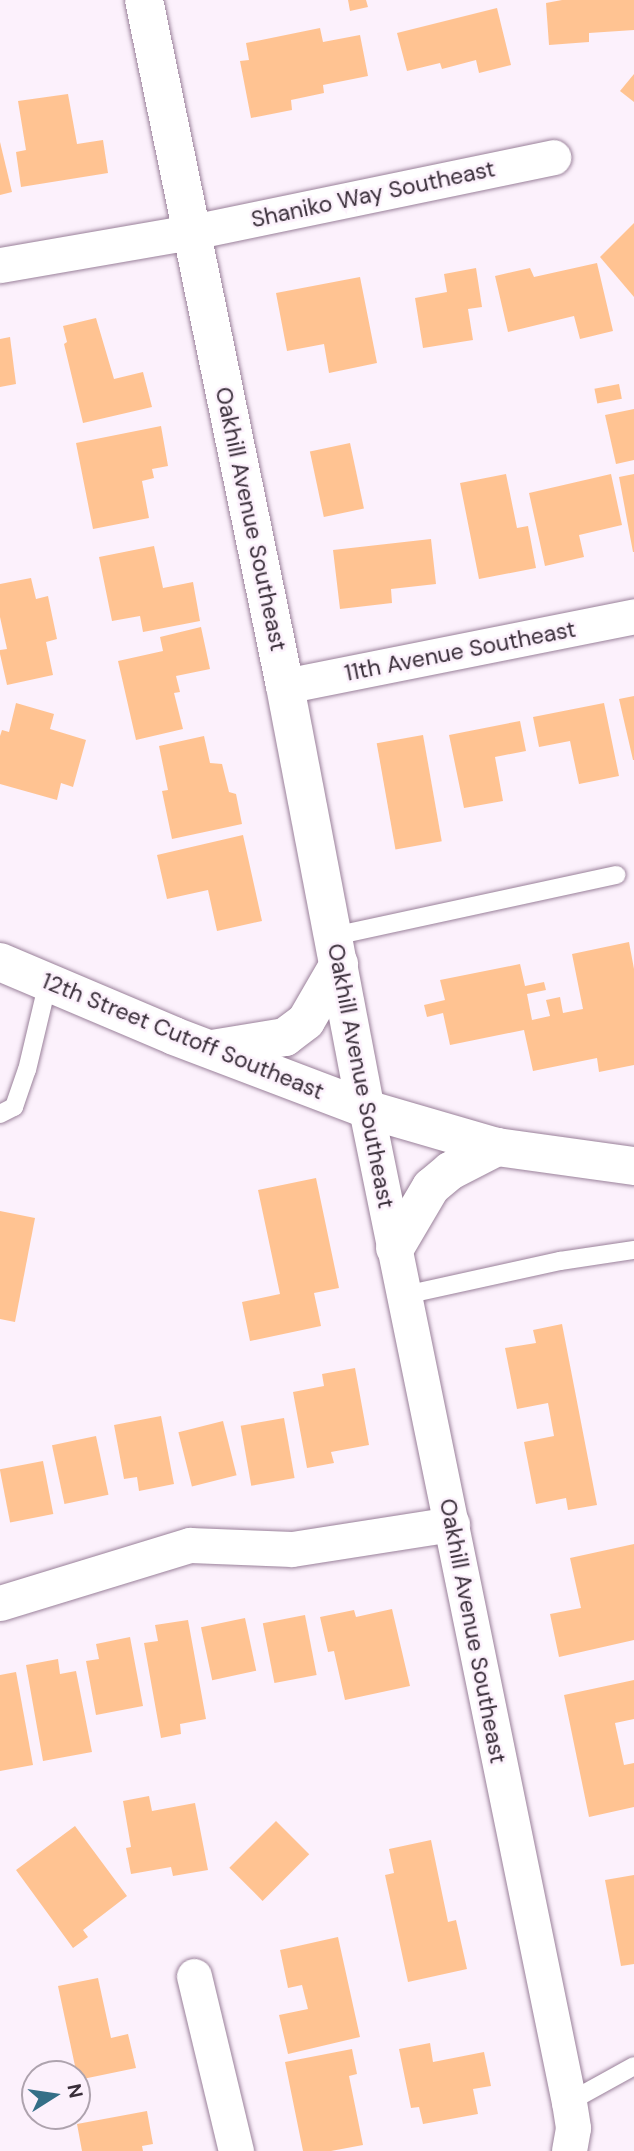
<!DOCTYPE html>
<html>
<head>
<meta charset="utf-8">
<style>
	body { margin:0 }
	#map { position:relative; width:634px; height:2151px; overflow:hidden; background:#fcf1fc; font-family:"DM Sans",sans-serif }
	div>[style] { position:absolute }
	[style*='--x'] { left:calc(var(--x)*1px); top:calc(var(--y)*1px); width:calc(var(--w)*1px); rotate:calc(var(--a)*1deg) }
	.building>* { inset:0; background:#ffc392; transform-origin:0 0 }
	.roads { filter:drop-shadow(0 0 2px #9a819a) drop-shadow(0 0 2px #9a819a) }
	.lane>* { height:18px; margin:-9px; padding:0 9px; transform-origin:9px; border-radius:9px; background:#fff }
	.street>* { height:35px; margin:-17.5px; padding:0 17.5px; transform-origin:17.5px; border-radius:17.5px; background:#fff }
	.secondary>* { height:38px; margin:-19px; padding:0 19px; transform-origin:19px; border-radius:19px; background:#fff }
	span { translate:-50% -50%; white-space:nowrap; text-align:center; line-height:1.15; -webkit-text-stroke:5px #fcf1fc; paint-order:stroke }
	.street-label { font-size:23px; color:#392e39 }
	.north { position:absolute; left:21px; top:2060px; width:70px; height:70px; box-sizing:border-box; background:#fcf1fc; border:2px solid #aea3ae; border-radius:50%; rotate:78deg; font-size:19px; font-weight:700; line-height:28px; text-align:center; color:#392e39 }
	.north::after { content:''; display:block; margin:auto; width:24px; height:32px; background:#346f87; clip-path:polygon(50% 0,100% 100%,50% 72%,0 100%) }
</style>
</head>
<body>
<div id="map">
	<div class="building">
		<div style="clip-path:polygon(348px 0,366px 0,368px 7px,350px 11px)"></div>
		<div style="clip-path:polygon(562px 0,634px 0,634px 30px,589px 33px,589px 42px,549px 45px,546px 3px)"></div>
		<div style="clip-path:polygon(497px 8px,511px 65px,479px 73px,476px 60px,442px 69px,440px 63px,407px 71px,397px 33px)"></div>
		<div style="clip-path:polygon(320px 28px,323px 42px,360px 35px,368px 76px,323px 85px,324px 93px,291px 100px,292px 110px,251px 118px,240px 61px,249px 60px,246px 43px)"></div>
		<div style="clip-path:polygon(634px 74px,634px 102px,620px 91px)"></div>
		<div style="clip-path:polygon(68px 94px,77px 144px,103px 140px,108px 173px,21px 187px,16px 152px,26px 150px,18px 101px)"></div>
		<div style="clip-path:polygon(0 142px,12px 192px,0 195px)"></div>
		<div style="clip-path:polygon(634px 223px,634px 297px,600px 257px)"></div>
		<div style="clip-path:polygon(597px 263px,613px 331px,580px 339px,574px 316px,508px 332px,495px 276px,530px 268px,534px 277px)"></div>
		<div style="clip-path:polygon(476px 268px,482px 307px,468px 309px,473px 340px,423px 348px,415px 298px,447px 292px,444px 274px)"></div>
		<div style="clip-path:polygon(360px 277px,377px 363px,329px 373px,324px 344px,287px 351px,276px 293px)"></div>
		<div style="clip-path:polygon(96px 318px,114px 379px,143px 372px,152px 407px,83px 423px,64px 344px,67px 342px,63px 326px)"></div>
		<div style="clip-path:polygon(10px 337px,16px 384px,0 387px,0 339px)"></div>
		<div style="left:619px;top:384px;width:15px;height:25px;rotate:79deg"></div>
		<div style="clip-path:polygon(634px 409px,634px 460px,616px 464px,605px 415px)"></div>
		<div style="clip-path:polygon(161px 426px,168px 466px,152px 469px,154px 478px,142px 481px,149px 518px,93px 529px,76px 443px)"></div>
		<div style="left:350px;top:443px;width:67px;height:41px;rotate:78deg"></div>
		<div style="clip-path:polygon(506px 474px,517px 528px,528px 526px,536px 568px,479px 579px,460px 483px)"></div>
		<div style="clip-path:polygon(611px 474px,622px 525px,579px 535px,584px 557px,545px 566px,529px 493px)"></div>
		<div style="clip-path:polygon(634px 474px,634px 552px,633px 552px,619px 477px)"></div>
		<div style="clip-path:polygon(431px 539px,436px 584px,391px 589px,392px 603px,340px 609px,333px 550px)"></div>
		<div style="clip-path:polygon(154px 546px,163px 588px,193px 582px,200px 621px,143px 632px,140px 616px,112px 621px,99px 557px)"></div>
		<div style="clip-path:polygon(31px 578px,36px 599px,48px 596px,57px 639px,46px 642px,53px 675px,7px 685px,0 654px,0 650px,7px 649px,0 617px,0 584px)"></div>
		<div style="clip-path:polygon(201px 627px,210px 669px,176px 676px,180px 692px,174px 693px,183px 729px,136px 740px,118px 661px,163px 651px,160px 637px)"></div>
		<div style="clip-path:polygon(634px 696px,634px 760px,633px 760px,619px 699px)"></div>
		<div style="clip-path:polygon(16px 703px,54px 714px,50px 729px,86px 740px,73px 787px,61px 783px,57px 800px,0 784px,0 736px,2px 730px,9px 732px)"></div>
		<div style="clip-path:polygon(604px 703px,619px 776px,579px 784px,570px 741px,539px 747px,533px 717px)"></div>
		<div style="clip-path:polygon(520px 721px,526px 751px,495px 757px,503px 801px,464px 808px,449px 735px)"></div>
		<div style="left:423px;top:735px;width:108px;height:47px;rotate:80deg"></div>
		<div style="clip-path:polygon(204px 736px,210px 763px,222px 764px,229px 792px,236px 794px,242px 824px,172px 839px,162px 791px,168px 790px,159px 746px)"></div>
		<div style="clip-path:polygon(243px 835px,262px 921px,217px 931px,208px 890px,167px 899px,157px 855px)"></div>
		<div style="clip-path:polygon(629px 942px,634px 969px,634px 1065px,599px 1072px,597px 1058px,533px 1071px,524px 1030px,450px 1045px,443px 1013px,427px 1017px,424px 1005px,445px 1000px,440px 980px,520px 964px,525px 986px,544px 982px,546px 990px,527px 994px,532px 1020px,550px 1016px,546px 1000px,560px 997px,563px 1013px,583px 1009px,572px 954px)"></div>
		<div style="clip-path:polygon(316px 1178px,339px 1288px,314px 1293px,321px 1326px,250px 1341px,242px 1302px,280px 1294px,258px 1190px)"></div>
		<div style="clip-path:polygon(0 1211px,35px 1218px,15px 1322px,0 1319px)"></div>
		<div style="clip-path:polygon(562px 1324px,597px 1505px,568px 1510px,566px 1498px,536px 1504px,524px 1442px,554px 1436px,548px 1403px,517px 1409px,505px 1348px,536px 1343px,533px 1330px)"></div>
		<div style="clip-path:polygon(355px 1368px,369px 1445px,331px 1452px,334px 1463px,307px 1468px,293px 1392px,324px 1386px,322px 1374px)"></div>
		<div style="clip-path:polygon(161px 1416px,174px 1484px,139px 1491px,137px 1477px,124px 1479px,114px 1425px)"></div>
		<div style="left:284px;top:1418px;width:61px;height:44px;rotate:80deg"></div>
		<div style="left:223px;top:1421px;width:56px;height:46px;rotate:76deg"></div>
		<div style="left:96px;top:1436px;width:60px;height:45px;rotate:78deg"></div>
		<div style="left:43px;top:1461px;width:54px;height:44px;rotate:79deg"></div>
		<div style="clip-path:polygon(634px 1544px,634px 1640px,559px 1657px,550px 1614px,581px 1608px,570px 1558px)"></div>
		<div style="clip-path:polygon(392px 1609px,410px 1686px,345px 1700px,334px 1651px,328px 1652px,320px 1617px,354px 1610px,356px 1617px)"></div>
		<div style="left:305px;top:1615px;width:61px;height:43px;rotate:79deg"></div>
		<div style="left:245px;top:1618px;width:54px;height:45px;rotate:78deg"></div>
		<div style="clip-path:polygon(188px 1620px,206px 1719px,180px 1724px,181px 1734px,161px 1738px,144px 1643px,158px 1641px,155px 1625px)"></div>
		<div style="clip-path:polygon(130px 1637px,143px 1706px,96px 1715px,86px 1661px,99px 1659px,96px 1644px)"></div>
		<div style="clip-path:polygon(58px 1659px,60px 1674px,76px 1671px,92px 1752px,43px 1761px,26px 1665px)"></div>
		<div style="clip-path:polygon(16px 1672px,33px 1765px,0 1771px,0 1675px)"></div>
		<div style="clip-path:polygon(634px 1680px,634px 1719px,615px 1723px,624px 1765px,634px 1763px,634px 1807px,589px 1817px,564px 1695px)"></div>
		<div style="clip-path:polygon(149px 1796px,152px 1811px,195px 1803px,208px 1870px,173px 1876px,171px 1867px,131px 1874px,126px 1848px,131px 1847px,123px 1801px)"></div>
		<div style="left:276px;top:1821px;width:47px;height:66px;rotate:45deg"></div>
		<div style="clip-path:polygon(75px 1826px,127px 1896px,83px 1930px,88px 1937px,73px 1948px,16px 1870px)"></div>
		<div style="clip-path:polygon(431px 1840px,448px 1922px,456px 1920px,467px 1969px,408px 1982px,385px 1875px,394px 1873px,389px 1849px)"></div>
		<div style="clip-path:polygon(634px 1875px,634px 1964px,621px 1966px,605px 1880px)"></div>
		<div style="clip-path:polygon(338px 1937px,360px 2037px,288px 2054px,279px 2015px,308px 2009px,302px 1985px,288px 1988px,280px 1950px)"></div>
		<div style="clip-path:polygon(98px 1978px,111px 2038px,128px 2034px,136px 2068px,78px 2080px,58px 1986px)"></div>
		<div style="clip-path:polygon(430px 2043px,433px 2062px,484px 2052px,491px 2086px,473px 2089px,478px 2114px,423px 2124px,419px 2107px,411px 2108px,399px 2049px)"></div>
		<div style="clip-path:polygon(352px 2049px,357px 2074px,349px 2076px,363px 2145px,331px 2151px,303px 2151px,285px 2062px)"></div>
		<div style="clip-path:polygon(147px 2111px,153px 2144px,142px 2146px,143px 2151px,82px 2151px,77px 2124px)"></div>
	</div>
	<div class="roads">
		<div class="lane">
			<div style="--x:334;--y:936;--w:289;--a:-12.2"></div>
			<div style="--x:0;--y:1114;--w:16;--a:-27"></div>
			<div style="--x:14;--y:1107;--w:39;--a:-71"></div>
			<div style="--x:27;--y:1070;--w:90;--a:-76.6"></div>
			<div style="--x:405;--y:1295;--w:159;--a:-12.4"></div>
			<div style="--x:560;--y:1261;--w:75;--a:-8.5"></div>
			<div style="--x:569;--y:2102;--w:74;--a:-29"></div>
		</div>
		<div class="street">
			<div style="--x:0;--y:265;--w:195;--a:-9.8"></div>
			<div style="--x:192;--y:232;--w:369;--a:-11.7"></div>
			<div style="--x:285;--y:686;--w:356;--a:-11.3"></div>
			<div style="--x:366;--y:1109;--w:1014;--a:78.45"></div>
			<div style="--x:569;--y:2102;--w:26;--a:81"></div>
			<div style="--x:573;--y:2128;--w:23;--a:100"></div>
			<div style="--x:0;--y:1603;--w:199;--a:-17"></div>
			<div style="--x:190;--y:1545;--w:102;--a:2.2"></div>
			<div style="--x:292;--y:1549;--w:162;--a:-8.9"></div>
			<div style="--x:194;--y:1976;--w:180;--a:76.5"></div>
		</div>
		<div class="secondary">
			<div style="--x:144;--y:0;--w:700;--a:78.39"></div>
			<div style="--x:285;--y:686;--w:431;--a:79.2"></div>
			<div style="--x:0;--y:962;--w:189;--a:23"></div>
			<div style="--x:174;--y:1036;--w:205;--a:20.8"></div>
			<div style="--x:366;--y:1109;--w:136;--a:16.2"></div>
			<div style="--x:497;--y:1147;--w:138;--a:7.9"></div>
			<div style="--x:212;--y:1049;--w:74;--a:-9.3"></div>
			<div style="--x:285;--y:1037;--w:26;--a:-37"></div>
			<div style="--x:306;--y:1021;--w:66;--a:-59.9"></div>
			<div style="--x:395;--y:1248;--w:71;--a:-59.5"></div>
			<div style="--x:431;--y:1187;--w:25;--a:-40"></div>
			<div style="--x:450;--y:1171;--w:53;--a:-27.1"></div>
		</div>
	</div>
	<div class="street-label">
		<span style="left:373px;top:194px;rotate:-12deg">Shaniko Way Southeast</span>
		<span style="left:251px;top:519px;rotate:78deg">Oakhill Avenue Southeast</span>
		<span style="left:460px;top:651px;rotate:-11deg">11th Avenue Southeast</span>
		<span style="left:183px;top:1036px;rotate:22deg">12th Street Cutoff Southeast</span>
		<span style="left:361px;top:1076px;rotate:79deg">Oakhill Avenue Southeast</span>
		<span style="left:473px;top:1631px;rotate:79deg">Oakhill Avenue Southeast</span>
	</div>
	<div class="north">N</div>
</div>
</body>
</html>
